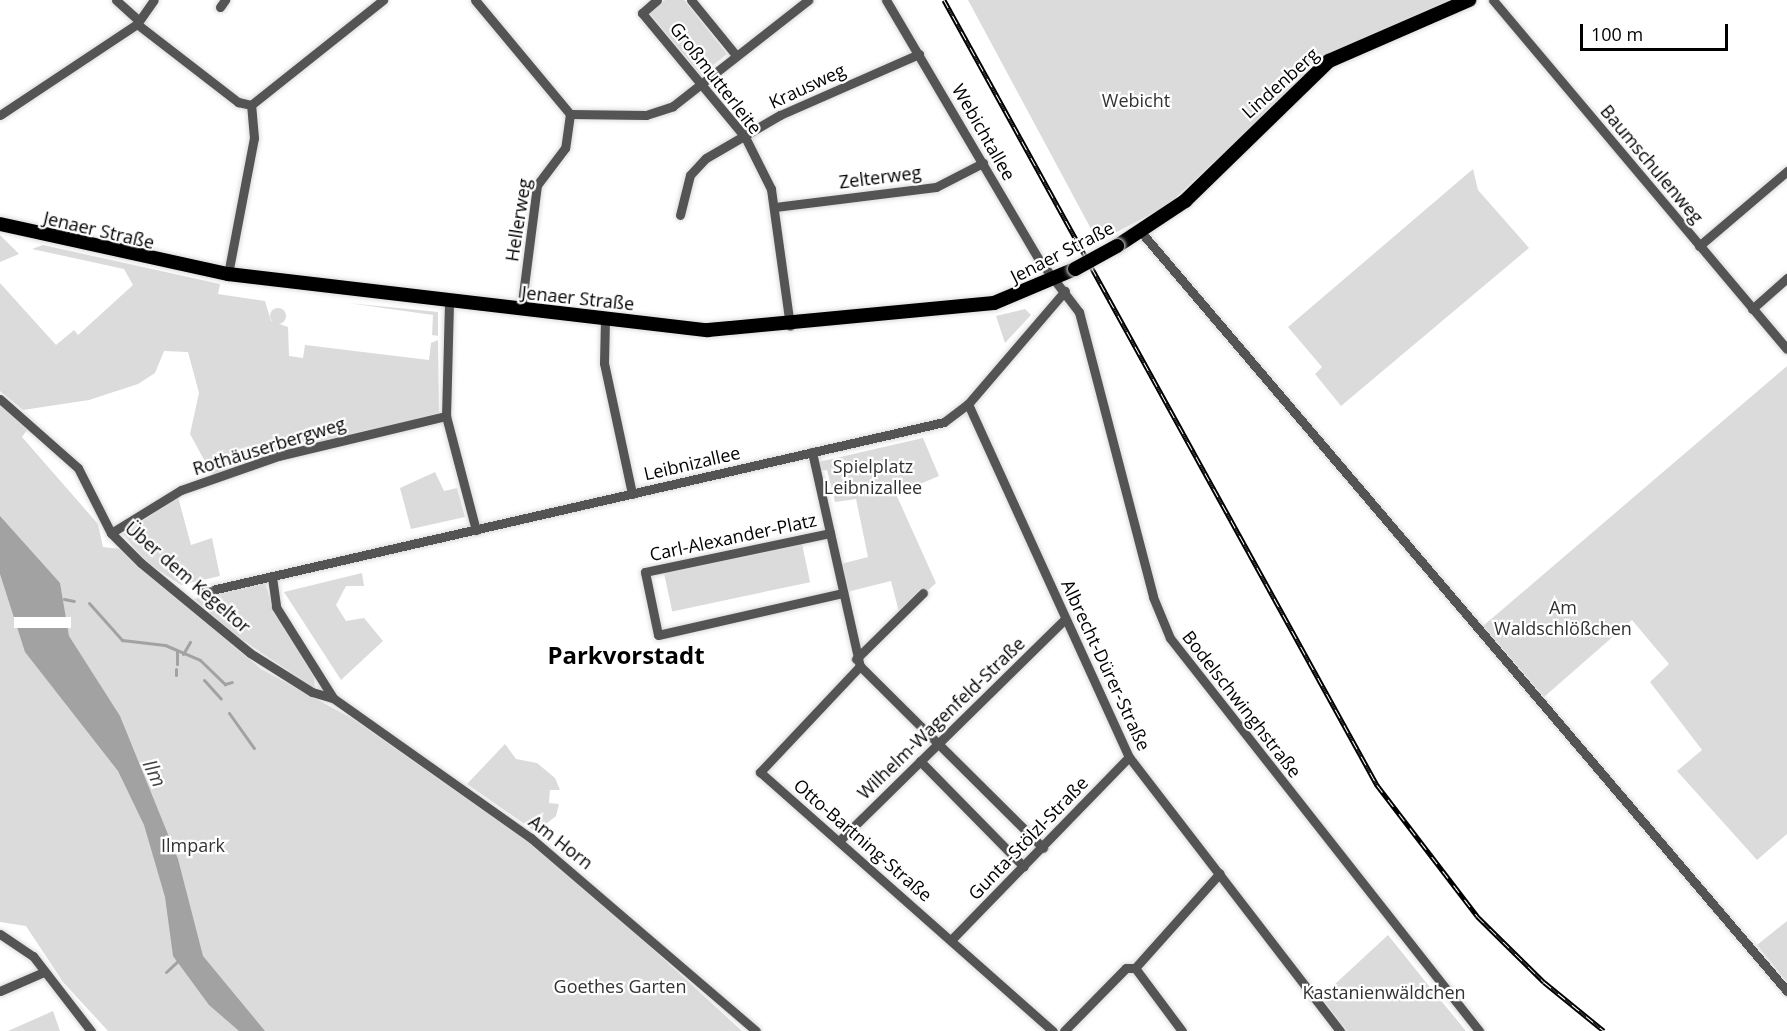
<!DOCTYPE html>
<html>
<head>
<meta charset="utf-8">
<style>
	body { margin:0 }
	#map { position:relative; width:1787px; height:1031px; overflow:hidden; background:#fff; font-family:"Open Sans",sans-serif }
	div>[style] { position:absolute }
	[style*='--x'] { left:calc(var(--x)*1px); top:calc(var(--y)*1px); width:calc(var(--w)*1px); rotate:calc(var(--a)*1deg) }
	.green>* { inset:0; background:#dbdbdb; transform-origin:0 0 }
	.round { border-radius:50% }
	.water>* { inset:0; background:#a2a2a2 }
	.pier>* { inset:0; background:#fff; transform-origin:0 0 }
	.stream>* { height:3px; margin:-1.5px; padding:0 1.5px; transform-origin:1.5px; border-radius:1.5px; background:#a2a2a2 }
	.roads { filter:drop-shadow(0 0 2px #dbdbdb) drop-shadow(0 0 2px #dbdbdb) }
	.minor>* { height:9px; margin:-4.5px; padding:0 4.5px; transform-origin:4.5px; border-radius:4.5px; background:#545454 }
	.primary>* { height:14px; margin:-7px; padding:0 7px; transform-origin:7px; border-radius:7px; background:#000 }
	.rail>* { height:5px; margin-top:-2.5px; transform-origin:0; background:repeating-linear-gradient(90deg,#fff 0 9px,#000 0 18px); box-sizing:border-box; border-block:2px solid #000 }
	.bridges { filter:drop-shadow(0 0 2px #dbdbdb) drop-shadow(0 0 2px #dbdbdb) }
	.primary-bridge>* { height:14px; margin:-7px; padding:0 7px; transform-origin:7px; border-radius:7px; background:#000 }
	span { translate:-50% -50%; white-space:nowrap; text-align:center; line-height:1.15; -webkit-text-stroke:4.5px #fff; paint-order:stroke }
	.street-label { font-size:18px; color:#000 }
	.park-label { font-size:18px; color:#323232 }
	.water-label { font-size:20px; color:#434343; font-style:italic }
	.district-label { font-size:24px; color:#000; font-weight:700 }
	.scale { position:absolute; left:1580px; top:24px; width:148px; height:27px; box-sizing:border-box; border:3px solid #000; border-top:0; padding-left:8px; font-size:18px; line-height:21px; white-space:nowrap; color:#000; -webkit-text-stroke:4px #fff; paint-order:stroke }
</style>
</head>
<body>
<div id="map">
	<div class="green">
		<div style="clip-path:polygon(665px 0,684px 0,727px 54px,701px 75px,649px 13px)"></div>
		<div style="clip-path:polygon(968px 0,1452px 0,1329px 54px,1168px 205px,1098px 242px)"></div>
		<div style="clip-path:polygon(1473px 169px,1478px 190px,1529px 248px,1341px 406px,1315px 374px,1322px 367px,1288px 327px)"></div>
		<div style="clip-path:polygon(0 235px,19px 254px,0 262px)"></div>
		<div style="clip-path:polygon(43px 245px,220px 284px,218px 294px,265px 301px,271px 321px,288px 327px,289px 356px,303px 358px,305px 345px,429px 360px,431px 343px,438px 340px,439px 415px,275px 452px,214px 478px,190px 434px,199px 393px,188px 352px,164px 351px,155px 373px,138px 384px,89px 400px,23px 410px,0 391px,0 283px,56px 345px,74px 330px,78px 335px,133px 285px,124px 269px,32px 249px)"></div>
		<div style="clip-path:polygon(348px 303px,438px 312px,438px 336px,432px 335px,433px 315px)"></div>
		<div class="round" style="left:270px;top:308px;width:16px;height:16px"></div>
		<div style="clip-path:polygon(1025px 309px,1031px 315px,1005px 343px,996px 316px)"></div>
		<div style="clip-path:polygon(1787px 366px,1787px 834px,1757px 860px,1677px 771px,1702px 750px,1650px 682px,1669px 664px,1632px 620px,1544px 697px,1483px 626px)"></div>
		<div style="clip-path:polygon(0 405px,27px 430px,22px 437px,98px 524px,103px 547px,122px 549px,261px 669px,353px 719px,527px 841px,574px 877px,742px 1031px,108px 1031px,63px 982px,26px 926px,0 922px)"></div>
		<div style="clip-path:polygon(923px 438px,939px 476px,896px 494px,936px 583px,900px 616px,891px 581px,843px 593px,837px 565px,868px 557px,856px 499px,835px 502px,827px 470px,816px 471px,814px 463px)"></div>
		<div style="clip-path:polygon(435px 472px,444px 491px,457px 488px,465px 517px,411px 529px,400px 488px)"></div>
		<div style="clip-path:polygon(178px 497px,191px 545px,212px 538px,220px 576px,181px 585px,146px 562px,123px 534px)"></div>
		<div style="left:802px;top:544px;width:39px;height:141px;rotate:78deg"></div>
		<div style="clip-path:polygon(362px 573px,364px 586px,346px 586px,336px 605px,346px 621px,364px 618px,383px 641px,341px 680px,284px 592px)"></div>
		<div style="clip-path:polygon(265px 583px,274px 611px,314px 675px,315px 689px,231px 632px,194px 599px)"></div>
		<div style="clip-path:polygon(505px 744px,516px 759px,537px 763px,555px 778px,560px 790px,550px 790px,549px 803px,559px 804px,556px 816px,536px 832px,467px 784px)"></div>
		<div style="clip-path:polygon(1787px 921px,1787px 982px,1757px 945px)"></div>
		<div style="clip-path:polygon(1388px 935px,1433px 991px,1466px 1031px,1347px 1031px,1321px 997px)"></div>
		<div style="clip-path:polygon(53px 1011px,60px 1031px,8px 1031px)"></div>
	</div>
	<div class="water">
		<div style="clip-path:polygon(0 516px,60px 583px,69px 636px,120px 716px,178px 859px,203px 956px,265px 1031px,239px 1031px,209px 1005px,173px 956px,165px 897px,144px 825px,118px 771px,25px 652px,0 574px)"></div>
	</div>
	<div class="pier">
		<div style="left:71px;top:617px;width:11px;height:57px;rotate:90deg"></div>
	</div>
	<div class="stream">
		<div style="--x:64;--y:599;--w:10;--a:11"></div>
		<div style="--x:89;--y:603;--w:50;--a:48.3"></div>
		<div style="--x:122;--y:640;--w:43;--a:6.6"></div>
		<div style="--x:165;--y:645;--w:38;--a:23"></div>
		<div style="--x:200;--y:660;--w:35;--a:44"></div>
		<div style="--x:225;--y:684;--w:7;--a:-16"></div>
		<div style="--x:183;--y:654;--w:14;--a:-60"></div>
		<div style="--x:177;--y:664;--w:13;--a:-90"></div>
		<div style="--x:176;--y:675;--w:6;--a:-90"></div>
		<div style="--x:204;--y:680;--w:25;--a:48"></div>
		<div style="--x:229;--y:713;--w:43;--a:54.5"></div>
		<div style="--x:166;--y:972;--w:16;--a:-43"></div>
	</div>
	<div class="roads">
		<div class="minor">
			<div style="--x:116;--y:0;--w:30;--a:42"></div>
			<div style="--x:475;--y:0;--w:148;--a:50.2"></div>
			<div style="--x:570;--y:114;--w:34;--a:98"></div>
			<div style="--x:565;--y:148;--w:46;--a:127.1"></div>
			<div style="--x:537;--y:185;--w:126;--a:97.3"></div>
			<div style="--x:657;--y:0;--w:20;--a:139"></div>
			<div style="--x:642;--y:13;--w:161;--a:50.3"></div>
			<div style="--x:745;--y:137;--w:58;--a:63.4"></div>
			<div style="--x:771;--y:189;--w:138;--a:82.1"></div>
			<div style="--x:691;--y:0;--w:70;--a:50.8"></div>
			<div style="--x:886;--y:0;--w:303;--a:59.5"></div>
			<div style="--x:1040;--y:261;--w:64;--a:52.6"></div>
			<div style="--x:1079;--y:312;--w:294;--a:75.4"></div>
			<div style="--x:1153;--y:597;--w:44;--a:67.5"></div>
			<div style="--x:1170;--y:638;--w:500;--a:51.8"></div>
			<div style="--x:1493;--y:0;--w:456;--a:49.9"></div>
			<div style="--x:220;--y:7;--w:9;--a:-54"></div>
			<div style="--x:137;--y:24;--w:29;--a:-55"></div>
			<div style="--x:570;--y:114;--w:76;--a:0.8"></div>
			<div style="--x:646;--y:115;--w:28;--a:-18"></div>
			<div style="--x:673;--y:106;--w:172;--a:-38.1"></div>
			<div style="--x:0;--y:115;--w:164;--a:-33.6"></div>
			<div style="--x:137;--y:24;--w:128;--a:37.7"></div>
			<div style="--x:238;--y:102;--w:13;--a:13"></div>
			<div style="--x:251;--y:105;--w:169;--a:-38.5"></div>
			<div style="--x:775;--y:207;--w:162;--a:-7.1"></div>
			<div style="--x:936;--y:187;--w:53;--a:-27.1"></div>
			<div style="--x:680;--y:215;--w:41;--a:-76"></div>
			<div style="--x:690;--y:175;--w:23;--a:-47"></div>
			<div style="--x:706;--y:158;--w:86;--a:-30.2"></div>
			<div style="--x:780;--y:115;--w:152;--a:-23.7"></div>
			<div style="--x:1141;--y:232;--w:997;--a:49.6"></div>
			<div style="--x:1699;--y:246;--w:116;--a:-40.4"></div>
			<div style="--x:228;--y:274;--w:138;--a:-79.2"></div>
			<div style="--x:254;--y:138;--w:33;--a:-95"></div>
			<div style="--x:449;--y:303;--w:113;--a:91.5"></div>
			<div style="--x:446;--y:416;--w:118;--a:75.3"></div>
			<div style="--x:1752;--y:309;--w:47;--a:-41.5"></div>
			<div style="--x:605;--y:319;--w:44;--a:91.3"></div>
			<div style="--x:604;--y:363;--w:134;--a:77.9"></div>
			<div style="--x:0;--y:399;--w:104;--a:41.5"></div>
			<div style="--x:78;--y:468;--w:73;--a:63.1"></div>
			<div style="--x:111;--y:533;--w:42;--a:45"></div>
			<div style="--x:141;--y:563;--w:141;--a:39.5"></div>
			<div style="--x:250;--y:653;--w:73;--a:32.2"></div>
			<div style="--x:312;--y:692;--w:22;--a:16"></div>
			<div style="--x:333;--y:698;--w:242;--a:35.3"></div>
			<div style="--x:531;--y:838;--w:296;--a:40.6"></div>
			<div style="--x:968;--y:404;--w:388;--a:65.5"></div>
			<div style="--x:1129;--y:757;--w:346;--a:52.4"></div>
			<div style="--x:812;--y:452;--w:219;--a:77.4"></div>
			<div style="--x:860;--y:666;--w:258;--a:44.8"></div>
			<div style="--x:111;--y:533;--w:82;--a:-31.6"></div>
			<div style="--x:181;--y:490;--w:103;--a:-19.3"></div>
			<div style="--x:278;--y:456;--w:173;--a:-13.4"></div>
			<div style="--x:830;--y:533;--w:189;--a:168.1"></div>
			<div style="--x:645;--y:572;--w:64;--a:78.3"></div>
			<div style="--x:658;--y:635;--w:190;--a:-12.8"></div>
			<div style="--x:272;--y:577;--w:30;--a:82"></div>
			<div style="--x:276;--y:607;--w:107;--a:57.9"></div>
			<div style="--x:203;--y:592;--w:760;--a:-12.92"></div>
			<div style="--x:944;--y:422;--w:30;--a:-37"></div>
			<div style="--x:968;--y:404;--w:149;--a:-49.4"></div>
			<div style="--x:856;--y:659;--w:94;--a:-44.6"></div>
			<div style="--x:860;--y:666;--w:146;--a:133.3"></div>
			<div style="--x:760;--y:772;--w:391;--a:41.5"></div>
			<div style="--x:920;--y:761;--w:148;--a:45.5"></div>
			<div style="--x:840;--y:840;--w:315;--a:-44.5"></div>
			<div style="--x:0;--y:934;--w:40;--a:34"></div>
			<div style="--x:33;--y:956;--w:95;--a:52.3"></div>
			<div style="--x:951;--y:940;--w:255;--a:-45.8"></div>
			<div style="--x:0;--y:991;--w:48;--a:-23.4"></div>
			<div style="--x:1064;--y:1031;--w:88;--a:-45.5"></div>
			<div style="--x:1126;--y:968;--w:9;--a:0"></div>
			<div style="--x:1182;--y:1031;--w:79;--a:-126.7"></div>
			<div style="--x:1135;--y:968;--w:127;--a:-48.2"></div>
		</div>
		<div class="primary">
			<div style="--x:0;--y:224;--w:233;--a:12.4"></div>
			<div style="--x:228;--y:274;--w:483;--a:6.7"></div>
			<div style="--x:708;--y:330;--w:287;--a:-5.4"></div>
			<div style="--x:994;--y:303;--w:88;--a:-22.8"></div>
			<div style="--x:1117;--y:246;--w:82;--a:-33.5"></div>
			<div style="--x:1185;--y:201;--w:201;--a:-44.2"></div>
			<div style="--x:1329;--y:61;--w:153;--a:-23.5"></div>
		</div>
	</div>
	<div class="rail">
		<div style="--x:944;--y:0;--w:897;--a:61.12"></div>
		<div style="--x:1377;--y:785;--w:165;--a:52.6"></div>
		<div style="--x:1477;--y:916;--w:94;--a:44.6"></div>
		<div style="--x:1544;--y:982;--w:77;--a:39.2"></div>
	</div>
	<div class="bridges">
		<div class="primary-bridge">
			<div style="--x:1075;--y:269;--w:48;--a:-28.7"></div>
		</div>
	</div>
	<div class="street-label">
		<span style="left:716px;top:78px;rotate:52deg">Großmutterleite</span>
		<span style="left:1280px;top:83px;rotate:-42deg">Lindenberg</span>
		<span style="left:807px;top:86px;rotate:-25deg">Krausweg</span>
		<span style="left:984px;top:132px;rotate:60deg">Webichtallee</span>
		<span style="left:1652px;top:164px;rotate:50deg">Baumschulenweg</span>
		<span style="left:880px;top:177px;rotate:-7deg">Zelterweg</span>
		<span style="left:518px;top:220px;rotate:-81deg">Hellerweg</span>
		<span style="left:99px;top:230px;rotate:13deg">Jenaer Straße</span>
		<span style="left:1062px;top:252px;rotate:-27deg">Jenaer Straße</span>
		<span style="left:578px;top:298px;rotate:6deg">Jenaer Straße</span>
		<span style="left:269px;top:446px;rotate:-17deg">Rothäuserbergweg</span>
		<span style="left:692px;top:463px;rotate:-13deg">Leibnizallee</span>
		<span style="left:733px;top:537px;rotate:-12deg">Carl-Alexander-Platz</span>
		<span style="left:188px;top:577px;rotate:41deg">Über dem Kegeltor</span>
		<span style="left:1106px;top:665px;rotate:65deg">Albrecht-Dürer-Straße</span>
		<span style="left:1242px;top:704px;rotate:52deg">Bodelschwinghstraße</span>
		<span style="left:941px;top:718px;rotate:-44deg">Wilhelm-Wagenfeld-Straße</span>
		<span style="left:1028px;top:838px;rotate:-46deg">Gunta-Stölzl-Straße</span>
		<span style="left:863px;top:840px;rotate:41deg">Otto-Bartning-Straße</span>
		<span style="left:561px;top:842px;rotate:38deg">Am Horn</span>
	</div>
	<div class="park-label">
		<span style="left:1136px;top:100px">Webicht</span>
		<span style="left:873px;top:477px">Spielplatz<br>Leibnizallee</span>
		<span style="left:1563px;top:618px">Am<br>Waldschlößchen</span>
		<span style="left:193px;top:845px">Ilmpark</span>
		<span style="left:620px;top:986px">Goethes Garten</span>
		<span style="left:1384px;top:992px">Kastanienwäldchen</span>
	</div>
	<div class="water-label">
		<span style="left:155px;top:773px;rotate:65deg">Ilm</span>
	</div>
	<div class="district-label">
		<span style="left:626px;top:655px">Parkvorstadt</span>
	</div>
	<div class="scale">100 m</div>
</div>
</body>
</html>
